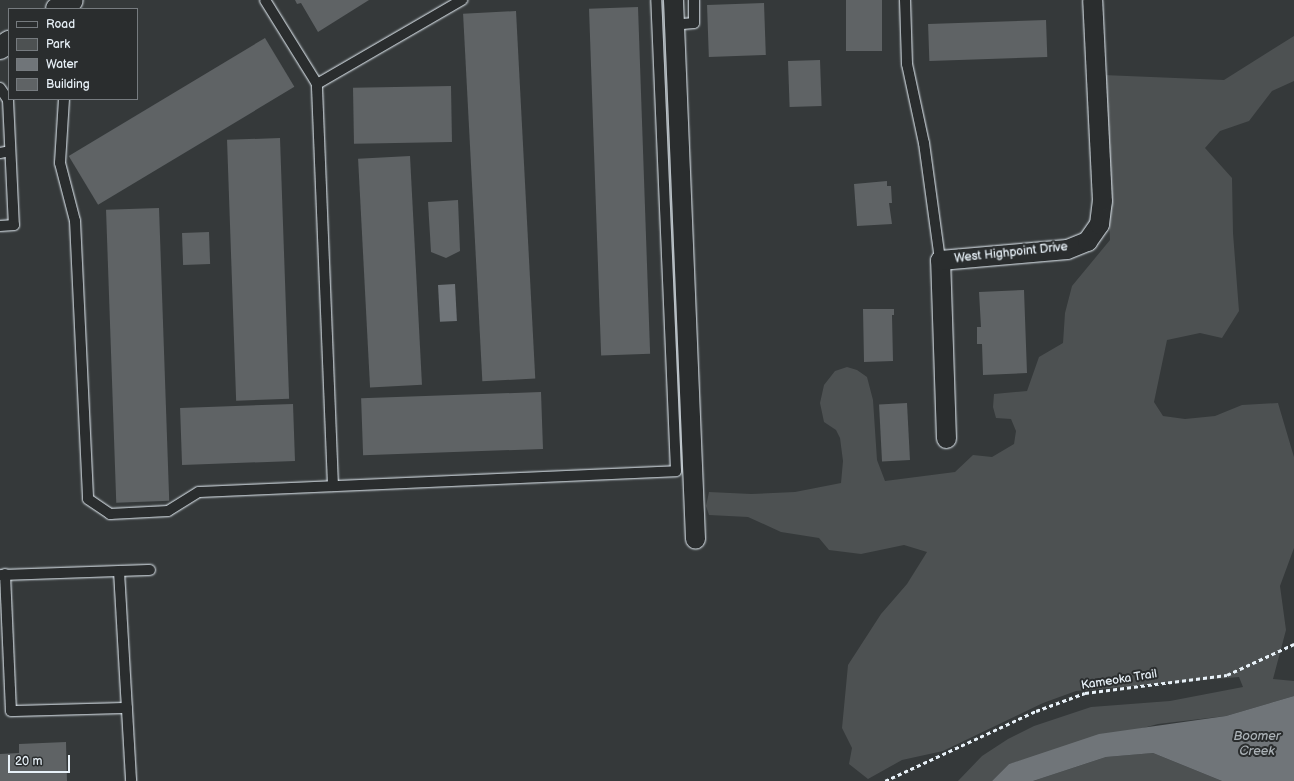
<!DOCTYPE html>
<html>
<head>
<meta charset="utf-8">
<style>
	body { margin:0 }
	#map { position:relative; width:1294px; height:781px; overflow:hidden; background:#35393a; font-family:"Balsamiq Sans",sans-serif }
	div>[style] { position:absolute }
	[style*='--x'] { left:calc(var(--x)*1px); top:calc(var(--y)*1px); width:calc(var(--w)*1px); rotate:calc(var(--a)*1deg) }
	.green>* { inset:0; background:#4d5152 }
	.water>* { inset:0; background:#707579; transform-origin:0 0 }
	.building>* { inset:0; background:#5f6365; transform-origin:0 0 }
	.path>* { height:2.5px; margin-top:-1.25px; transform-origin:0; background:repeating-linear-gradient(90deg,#e8f1f8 0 4px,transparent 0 7px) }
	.roads { filter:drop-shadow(0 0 1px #e8f1f8) drop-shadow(0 0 1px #e8f1f8) }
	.lane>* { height:10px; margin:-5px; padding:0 5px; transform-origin:5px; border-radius:5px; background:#2a2d2e }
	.street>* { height:19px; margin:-9.5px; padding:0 9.5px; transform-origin:9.5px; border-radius:9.5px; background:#2a2d2e }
	.secondary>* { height:22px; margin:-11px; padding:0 11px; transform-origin:11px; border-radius:11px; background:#2a2d2e }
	span { translate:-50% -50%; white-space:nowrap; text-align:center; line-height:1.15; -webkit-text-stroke:4px #2a2d2e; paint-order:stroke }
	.street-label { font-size:12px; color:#e8f1f8 }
	.water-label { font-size:13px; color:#acb3b8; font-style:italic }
	.legend { position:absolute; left:8px; top:8px; width:130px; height:92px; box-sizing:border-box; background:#2a2d2e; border:1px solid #767b7f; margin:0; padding:5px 7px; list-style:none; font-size:12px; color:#e8f1f8 }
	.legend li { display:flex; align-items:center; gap:8px; height:20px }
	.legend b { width:20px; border:1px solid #767b7f }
	.scale { position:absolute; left:8px; top:755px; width:62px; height:18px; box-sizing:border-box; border:2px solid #e8f1f8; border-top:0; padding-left:5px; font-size:12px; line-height:14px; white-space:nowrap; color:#e8f1f8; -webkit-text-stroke:3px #2a2d2e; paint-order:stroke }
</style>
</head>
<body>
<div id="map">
	<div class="green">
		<div style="clip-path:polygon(1294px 36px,1294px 81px,1272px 91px,1249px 121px,1220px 131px,1205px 148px,1232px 178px,1233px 233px,1239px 311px,1222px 338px,1200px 333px,1167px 340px,1154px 402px,1163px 416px,1185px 419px,1215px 416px,1242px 405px,1278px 403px,1294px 457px,1294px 548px,1280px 586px,1286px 630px,1273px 679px,1294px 681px,1294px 696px,1226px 716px,1158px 724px,1009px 764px,992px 781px,958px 781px,982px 756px,1008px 739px,1034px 726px,1091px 707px,1170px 701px,1243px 687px,1239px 677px,1076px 691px,1043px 703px,943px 751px,902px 760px,868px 779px,849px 764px,852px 748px,842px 728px,848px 665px,881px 614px,907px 584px,927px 552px,904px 545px,861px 554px,829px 550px,819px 538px,781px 532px,748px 517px,709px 515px,706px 506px,709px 492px,751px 494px,795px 492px,841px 483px,843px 461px,840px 438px,836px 430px,824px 422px,820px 403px,824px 385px,835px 371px,847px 367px,857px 370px,867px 377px,873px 400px,877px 460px,885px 481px,955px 472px,973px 455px,992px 457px,1014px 444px,1016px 431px,1011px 419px,996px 418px,993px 407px,994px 394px,1027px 391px,1039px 357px,1063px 343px,1065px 313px,1072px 286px,1110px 240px,1103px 75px,1224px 80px)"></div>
		<div style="clip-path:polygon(1153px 753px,1222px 781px,1033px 781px,1106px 757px)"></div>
	</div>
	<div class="water">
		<div style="left:455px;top:284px;width:37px;height:17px;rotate:87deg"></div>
		<div style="clip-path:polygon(1294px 696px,1294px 781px,1222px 781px,1153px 753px,1106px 757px,1033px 781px,992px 781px,1009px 764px,1099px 734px,1226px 716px)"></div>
	</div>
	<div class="building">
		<div style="clip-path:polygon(295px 0,369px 0,318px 32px,301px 3px,297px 4px)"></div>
		<div style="left:846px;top:0;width:36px;height:51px"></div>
		<div style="left:764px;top:3px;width:52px;height:57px;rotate:88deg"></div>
		<div style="left:638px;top:7px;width:347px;height:49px;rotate:88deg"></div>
		<div style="left:516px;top:11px;width:368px;height:53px;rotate:87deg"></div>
		<div style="left:1046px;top:20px;width:37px;height:118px;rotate:88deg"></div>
		<div style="left:265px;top:38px;width:57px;height:229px;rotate:59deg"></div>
		<div style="left:820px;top:60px;width:46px;height:32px;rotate:88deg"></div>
		<div style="left:451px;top:86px;width:56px;height:98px;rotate:89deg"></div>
		<div style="left:280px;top:138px;width:261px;height:53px;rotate:88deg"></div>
		<div style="left:410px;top:156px;width:229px;height:52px;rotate:87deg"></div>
		<div style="clip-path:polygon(887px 181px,887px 186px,891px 186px,892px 203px,889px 203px,892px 224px,857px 226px,854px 184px)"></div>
		<div style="clip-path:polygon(458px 200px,460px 251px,446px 258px,431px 252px,428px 202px)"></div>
		<div style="left:159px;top:208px;width:293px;height:53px;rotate:88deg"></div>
		<div style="left:209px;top:232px;width:32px;height:27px;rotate:88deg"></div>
		<div style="clip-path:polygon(1024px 290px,1027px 373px,983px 375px,982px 344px,977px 344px,977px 327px,981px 327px,979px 292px)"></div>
		<div style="clip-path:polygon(863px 309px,894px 309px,894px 315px,892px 315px,893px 361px,864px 362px)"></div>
		<div style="left:541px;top:392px;width:57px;height:180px;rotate:88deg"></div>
		<div style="left:907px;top:403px;width:57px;height:28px;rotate:87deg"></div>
		<div style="left:293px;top:404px;width:57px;height:113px;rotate:88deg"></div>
		<div style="clip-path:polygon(66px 742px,67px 781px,0 781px,0 754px,19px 753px,19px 744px)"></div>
	</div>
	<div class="path">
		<div style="--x:885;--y:781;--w:166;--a:-24.9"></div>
		<div style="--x:1036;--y:711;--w:52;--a:-20.2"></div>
		<div style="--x:1085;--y:693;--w:143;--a:-7.2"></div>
		<div style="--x:1227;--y:675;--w:74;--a:-24.8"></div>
	</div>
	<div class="roads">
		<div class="lane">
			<div style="--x:265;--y:0;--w:99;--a:58.2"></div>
			<div style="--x:905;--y:0;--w:64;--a:88.2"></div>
			<div style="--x:907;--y:64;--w:81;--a:77.9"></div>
			<div style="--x:924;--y:143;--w:118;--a:82.2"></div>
			<div style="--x:671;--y:25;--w:23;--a:-5"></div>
			<div style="--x:694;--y:23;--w:23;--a:-90"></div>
			<div style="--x:0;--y:88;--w:14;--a:56"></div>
			<div style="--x:8;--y:100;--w:125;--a:87.3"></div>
			<div style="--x:14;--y:225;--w:14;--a:176"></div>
			<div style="--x:64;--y:99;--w:64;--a:93.6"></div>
			<div style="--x:60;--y:163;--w:60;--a:75.5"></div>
			<div style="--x:75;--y:221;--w:278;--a:87.3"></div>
			<div style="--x:88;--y:499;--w:27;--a:34"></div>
			<div style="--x:110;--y:514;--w:58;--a:-3"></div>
			<div style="--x:168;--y:511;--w:36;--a:-32"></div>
			<div style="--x:199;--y:492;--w:477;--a:-2.5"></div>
			<div style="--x:676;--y:471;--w:471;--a:-92.4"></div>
			<div style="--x:0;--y:153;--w:10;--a:-11"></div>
			<div style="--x:333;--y:486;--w:402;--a:-92.3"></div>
			<div style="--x:317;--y:84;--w:168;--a:-30.1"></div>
			<div style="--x:119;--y:571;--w:210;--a:86.7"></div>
			<div style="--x:5;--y:574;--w:137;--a:87.5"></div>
			<div style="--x:11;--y:711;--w:116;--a:-1.5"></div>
			<div style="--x:0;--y:575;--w:150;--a:-1.9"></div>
		</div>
		<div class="street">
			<div style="--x:673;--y:0;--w:539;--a:87.66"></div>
			<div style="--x:946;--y:438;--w:178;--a:-91.9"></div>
			<div style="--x:940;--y:260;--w:127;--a:-5"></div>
			<div style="--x:1067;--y:249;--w:22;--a:-22"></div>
			<div style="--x:1087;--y:241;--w:21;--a:-55"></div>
			<div style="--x:1099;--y:224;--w:23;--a:-83"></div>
			<div style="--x:1102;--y:201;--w:201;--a:-92.8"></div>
		</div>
		<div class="secondary">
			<div style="--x:57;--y:9;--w:17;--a:-31"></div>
			<div style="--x:0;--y:48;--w:11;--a:-34"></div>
		</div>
	</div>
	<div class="street-label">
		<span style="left:1011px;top:253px;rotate:-6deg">West Highpoint Drive</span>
		<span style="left:1119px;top:680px;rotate:-9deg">Kameoka Trail</span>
	</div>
	<div class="water-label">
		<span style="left:1257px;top:744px">Boomer<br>Creek</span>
	</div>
	<ul class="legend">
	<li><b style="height:5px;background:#2a2d2e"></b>Road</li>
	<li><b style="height:11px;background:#4d5152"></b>Park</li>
	<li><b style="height:11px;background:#707579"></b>Water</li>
	<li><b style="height:11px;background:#5f6365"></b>Building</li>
	</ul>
	<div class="scale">20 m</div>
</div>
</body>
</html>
